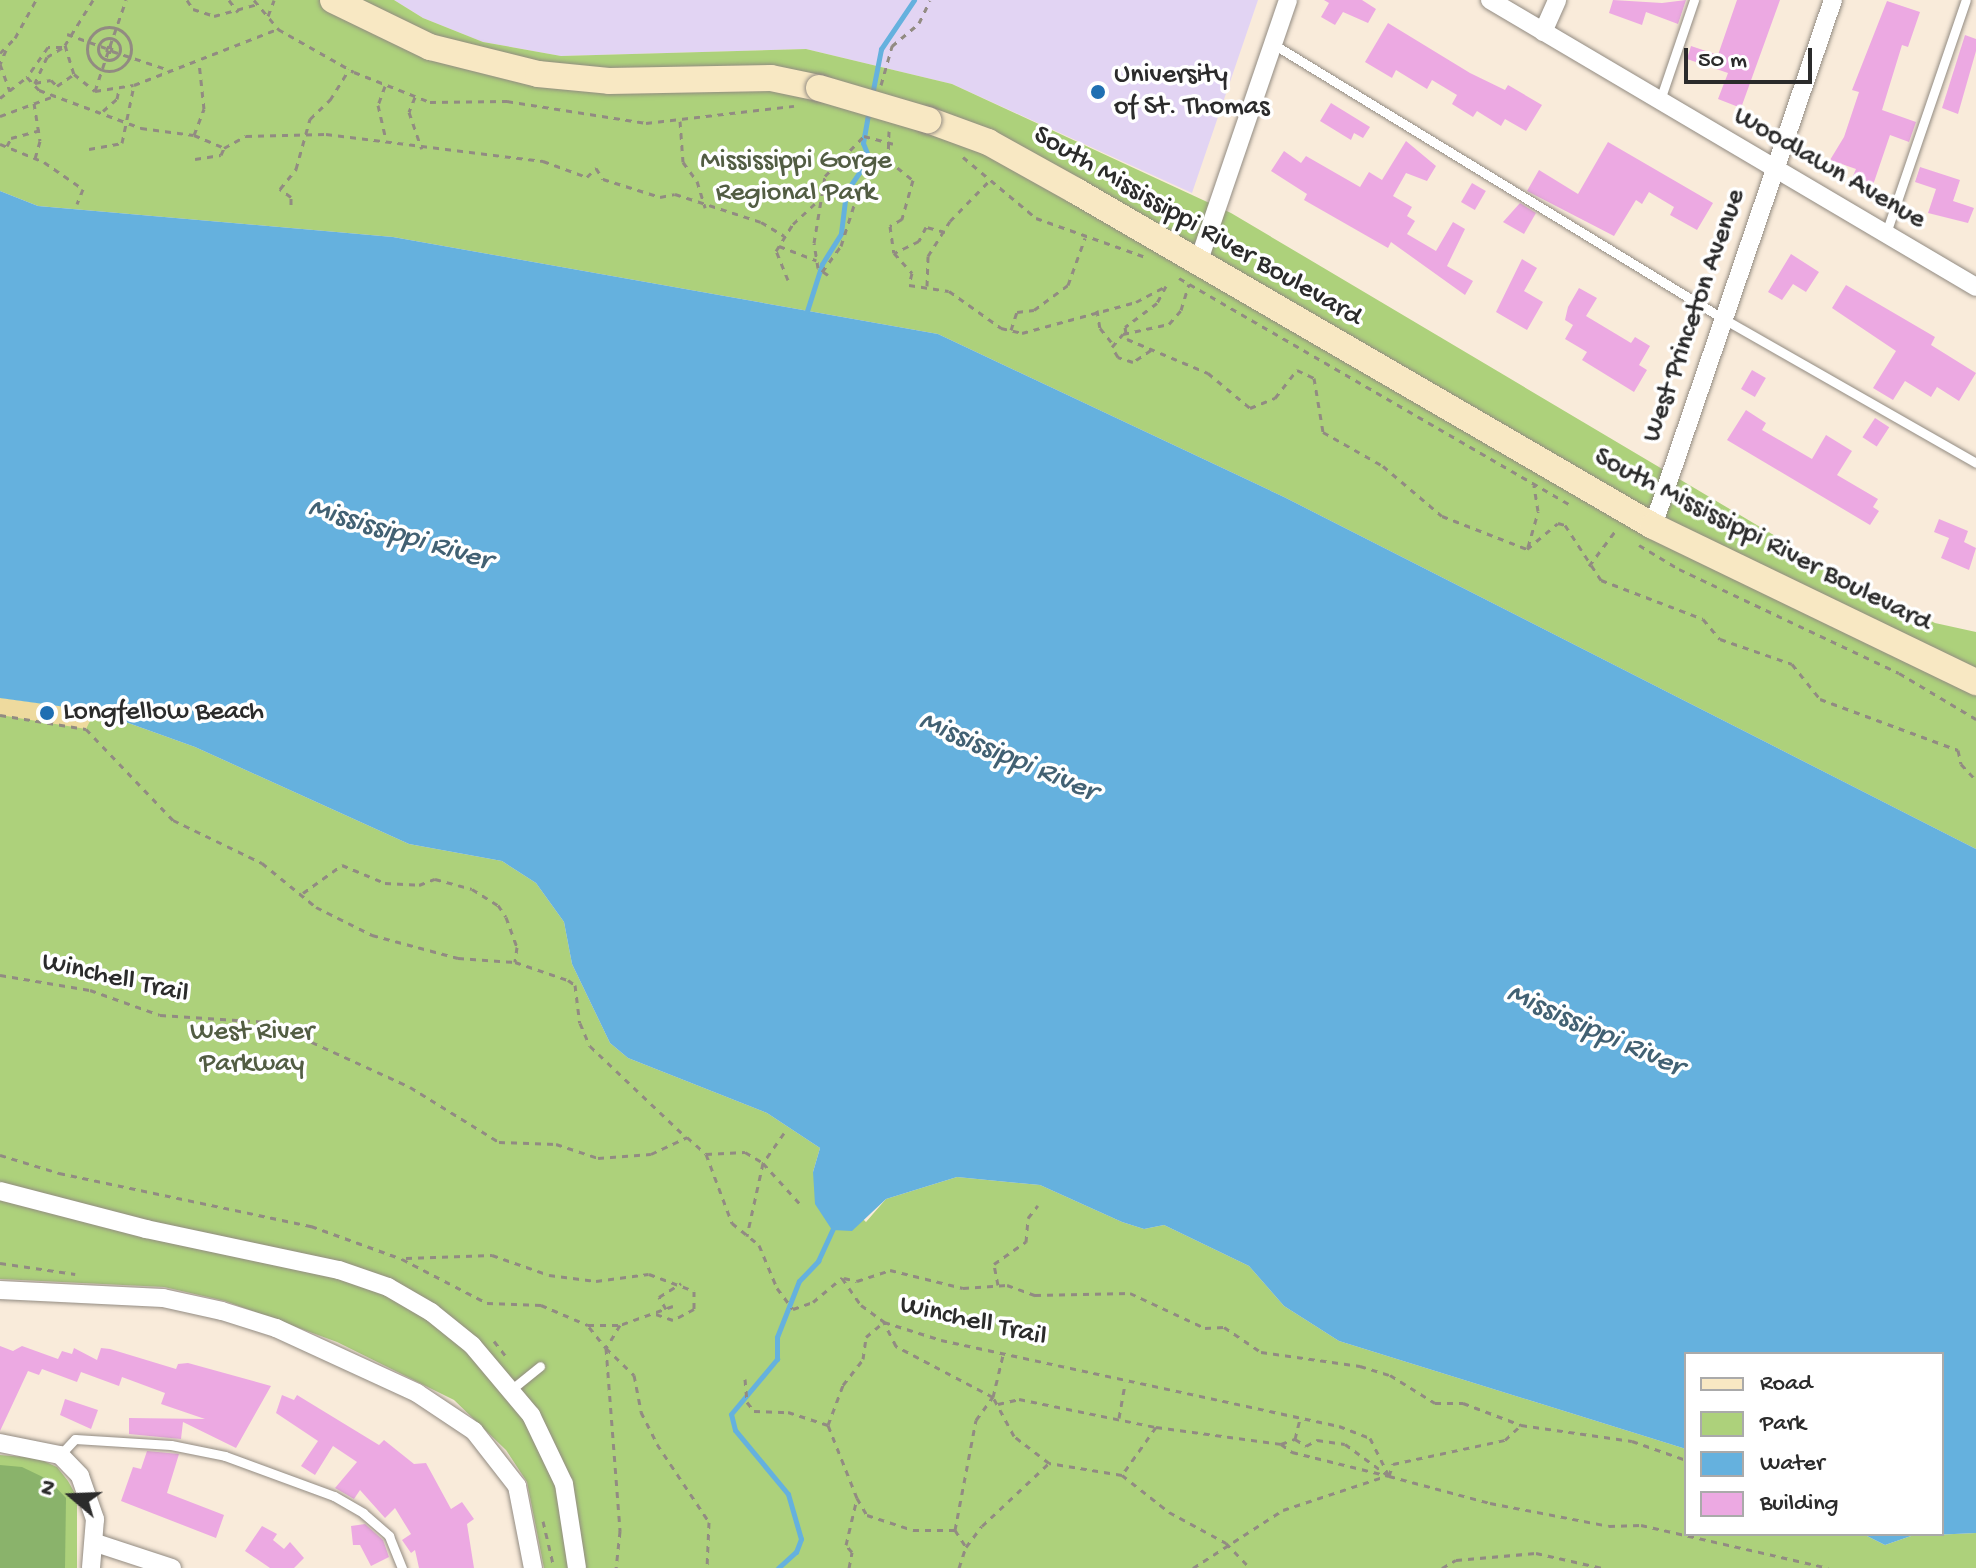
<!DOCTYPE html>
<html>
<head>
<meta charset="utf-8">
<style>
	body { margin:0 }
	#map { position:relative; width:1976px; height:1568px; overflow:hidden; background:#f9ebda; font-family:"Gochi Hand",sans-serif }
	div>[style] { position:absolute }
	[style*='--x'] { left:calc(var(--x)*1px); top:calc(var(--y)*1px); width:calc(var(--w)*1px); rotate:calc(var(--a)*1deg) }
	.built>* { inset:0; background:#e2d4f3 }
	.green>* { inset:0; background:#add17b }
	.forest>* { inset:0; background:#8ab36b }
	.sand>* { inset:0; background:#eeda9e }
	.water>* { inset:0; background:#65b1de }
	.stream>* { height:5px; margin:-2.5px; padding:0 2.5px; transform-origin:2.5px; border-radius:2.5px; background:#65b1de }
	.building>* { inset:0; background:#eca9e2; transform-origin:0 0 }
	.path>* { height:3px; margin-top:-1.5px; transform-origin:0; background:repeating-linear-gradient(90deg,#928b82 0 6px,transparent 0 12px) }
	.path>.ring { margin:-1.5px; padding:0; box-sizing:content-box; background:none; border:3px solid #928b82; border-radius:50% }
	.roads { filter:drop-shadow(0 0 2px #928b82) drop-shadow(0 0 2px #928b82) }
	.lane>* { height:9px; margin:-4.5px; padding:0 4.5px; transform-origin:4.5px; border-radius:4.5px; background:#fff }
	.street>* { height:18px; margin:-9px; padding:0 9px; transform-origin:9px; border-radius:9px; background:#fff }
	.secondary>* { height:26px; margin:-13px; padding:0 13px; transform-origin:13px; border-radius:13px; background:#f8e8c3 }
	.bridges { filter:drop-shadow(0 0 2px #928b82) drop-shadow(0 0 2px #928b82) }
	.secondary-bridge>* { height:26px; margin:-13px; padding:0 13px; transform-origin:13px; border-radius:13px; background:#f8e8c3 }
	.dots>* { width:22px; height:22px; translate:-50% -50%; box-sizing:border-box; border:4px solid #fff; border-radius:50% }
	span { translate:-50% -50%; white-space:nowrap; text-align:center; line-height:1.15; -webkit-text-stroke:7px #fff; paint-order:stroke }
	.poi-label { font-size:28px; color:#2b2b2b }
	.left { translate:0 -50%; text-align:left }
	.park-label { font-size:28px; color:#525d43 }
	.street-label { font-size:28px; color:#2b2b2b }
	.water-label { font-size:30px; color:#426173; font-style:italic }
	.legend { position:absolute; left:1684px; top:1352px; width:260px; height:184px; box-sizing:border-box; background:#fff; border:2px solid #aaa; margin:0; padding:10px 14px; list-style:none; font-size:24px; color:#2b2b2b }
	.legend li { display:flex; align-items:center; gap:16px; height:40px }
	.legend b { width:40px; border:2px solid #aaa }
	.north { position:absolute; left:32px; top:1456px; width:80px; height:80px; -webkit-text-stroke:6px #fff; paint-order:stroke; rotate:289deg; font-size:22px; font-weight:700; line-height:32px; text-align:center; color:#2b2b2b }
	.north::after { content:''; display:block; margin:auto; width:28px; height:36px; background:#2b2b2b; clip-path:polygon(50% 0,100% 100%,50% 72%,0 100%) }
	.scale { position:absolute; left:1684px; top:48px; width:128px; height:36px; box-sizing:border-box; border:4px solid #2b2b2b; border-top:0; padding-left:10px; font-size:24px; line-height:28px; white-space:nowrap; color:#2b2b2b; -webkit-text-stroke:6px #fff; paint-order:stroke }
</style>
</head>
<body>
<div id="map">
	<div class="built">
		<div style="clip-path:polygon(394px 0,1258px 0,1192px 193px,952px 84px,806px 49px,561px 56px,483px 42px,423px 18px)"></div>
	</div>
	<div class="green">
		<div style="clip-path:polygon(0 0,394px 0,423px 18px,483px 42px,561px 56px,806px 49px,952px 84px,1231px 213px,1846px 578px,1935px 623px,1976px 632px,1976px 849px,1284px 497px,938px 334px,393px 237px,38px 206px,0 191px)"></div>
		<div style="clip-path:polygon(0 698px,95px 711px,195px 747px,409px 844px,502px 861px,536px 883px,564px 922px,572px 964px,610px 1043px,628px 1058px,767px 1113px,820px 1148px,813px 1172px,866px 1222px,886px 1199px,957px 1177px,1040px 1185px,1122px 1222px,1144px 1229px,1164px 1225px,1249px 1266px,1284px 1306px,1339px 1341px,1686px 1449px,1686px 1534px,1863px 1534px,1885px 1545px,1911px 1536px,1976px 1533px,1976px 1568px,544px 1568px,527px 1482px,506px 1450px,454px 1400px,337px 1342px,225px 1301px,164px 1287px,0 1279px)"></div>
		<div style="clip-path:polygon(0 1455px,37px 1458px,57px 1467px,68px 1481px,77px 1497px,77px 1568px,0 1568px)"></div>
	</div>
	<div class="forest">
		<div style="clip-path:polygon(0 1465px,22px 1467px,49px 1480px,66px 1498px,65px 1568px,0 1568px)"></div>
	</div>
	<div class="sand">
		<div style="clip-path:polygon(0 698px,95px 711px,86px 729px,0 715px)"></div>
	</div>
	<div class="water">
		<div style="clip-path:polygon(0 191px,38px 206px,393px 237px,938px 334px,1284px 497px,1976px 849px,1976px 1533px,1911px 1536px,1885px 1545px,1863px 1534px,1942px 1534px,1942px 1354px,1686px 1354px,1686px 1449px,1339px 1341px,1284px 1306px,1249px 1266px,1164px 1225px,1144px 1229px,1122px 1222px,1040px 1185px,957px 1177px,886px 1199px,852px 1231px,832px 1230px,815px 1204px,813px 1172px,820px 1148px,767px 1113px,628px 1058px,610px 1043px,572px 964px,564px 922px,536px 883px,502px 861px,409px 844px,195px 747px,95px 711px,0 698px)"></div>
	</div>
	<div class="stream">
		<div style="--x:872;--y:95;--w:47;--a:-78.9"></div>
		<div style="--x:881;--y:49;--w:59;--a:-56"></div>
		<div style="--x:807;--y:311;--w:49;--a:-72.3"></div>
		<div style="--x:822;--y:264;--w:36;--a:-58"></div>
		<div style="--x:841;--y:233;--w:41;--a:-83"></div>
		<div style="--x:846;--y:192;--w:41;--a:-55.9"></div>
		<div style="--x:869;--y:158;--w:16;--a:-112"></div>
		<div style="--x:863;--y:143;--w:35;--a:-80"></div>
		<div style="--x:778;--y:1568;--w:24;--a:-42"></div>
		<div style="--x:796;--y:1552;--w:14;--a:-69"></div>
		<div style="--x:801;--y:1539;--w:47;--a:-106.1"></div>
		<div style="--x:788;--y:1494;--w:83;--a:-129.6"></div>
		<div style="--x:735;--y:1430;--w:16;--a:-104"></div>
		<div style="--x:731;--y:1414;--w:72;--a:-50.1"></div>
		<div style="--x:777;--y:1359;--w:22;--a:-90"></div>
		<div style="--x:777;--y:1337;--w:60;--a:-68.6"></div>
		<div style="--x:799;--y:1281;--w:28;--a:-46"></div>
		<div style="--x:818;--y:1261;--w:41;--a:-65.3"></div>
	</div>
	<div class="building">
		<div style="clip-path:polygon(1324px 0,1362px 0,1376px 9px,1368px 23px,1343px 12px,1335px 25px,1321px 17px,1329px 3px)"></div>
		<div style="clip-path:polygon(1613px 0,1662px 3px,1686px 0,1678px 24px,1646px 12px,1642px 25px,1609px 13px)"></div>
		<div style="clip-path:polygon(1737px 0,1780px 0,1741px 108px,1718px 99px,1728px 73px,1687px 59px,1691px 46px,1718px 55px)"></div>
		<div style="clip-path:polygon(1887px 1px,1920px 12px,1908px 47px,1902px 45px,1882px 110px,1916px 122px,1909px 142px,1890px 135px,1873px 185px,1852px 178px,1856px 169px,1830px 160px,1844px 137px,1859px 92px,1852px 90px)"></div>
		<div style="clip-path:polygon(1388px 23px,1470px 73px,1505px 90px,1508px 85px,1542px 105px,1526px 131px,1505px 119px,1501px 126px,1477px 111px,1473px 117px,1452px 104px,1457px 95px,1432px 80px,1427px 89px,1396px 70px,1392px 78px,1365px 62px)"></div>
		<div style="clip-path:polygon(1965px 35px,1976px 39px,1976px 51px,1958px 114px,1942px 108px)"></div>
		<div style="clip-path:polygon(1331px 103px,1370px 127px,1363px 138px,1354px 133px,1351px 140px,1320px 121px)"></div>
		<div style="clip-path:polygon(1406px 141px,1436px 166px,1427px 181px,1406px 173px,1393px 196px,1412px 207px,1407px 216px,1415px 221px,1407px 234px,1436px 251px,1453px 222px,1465px 229px,1447px 266px,1473px 281px,1465px 295px,1391px 242px,1388px 248px,1304px 200px,1307px 194px,1271px 171px,1284px 151px,1301px 163px,1306px 156px,1360px 187px,1369px 172px,1382px 180px)"></div>
		<div style="clip-path:polygon(1608px 142px,1713px 203px,1697px 230px,1670px 215px,1674px 207px,1649px 192px,1642px 204px,1636px 200px,1614px 236px,1527px 191px,1539px 170px,1578px 194px)"></div>
		<div style="clip-path:polygon(1920px 167px,1960px 180px,1953px 201px,1974px 208px,1968px 223px,1928px 213px,1936px 189px,1915px 182px)"></div>
		<div style="left:1472px;top:183px;width:16px;height:22px;rotate:30deg"></div>
		<div style="clip-path:polygon(1520px 203px,1536px 213px,1524px 234px,1503px 222px)"></div>
		<div style="clip-path:polygon(1791px 254px,1819px 272px,1806px 292px,1793px 284px,1782px 300px,1768px 292px)"></div>
		<div style="clip-path:polygon(1522px 259px,1537px 268px,1524px 291px,1543px 302px,1527px 330px,1496px 312px)"></div>
		<div style="clip-path:polygon(1846px 285px,1935px 337px,1931px 345px,1976px 373px,1959px 401px,1937px 387px,1931px 397px,1905px 381px,1893px 400px,1873px 388px,1896px 351px,1832px 308px)"></div>
		<div style="clip-path:polygon(1579px 288px,1597px 298px,1586px 316px,1631px 343px,1635px 337px,1650px 346px,1639px 365px,1647px 370px,1634px 392px,1582px 360px,1587px 352px,1565px 339px,1573px 325px,1565px 320px,1568px 307px)"></div>
		<div style="left:1752px;top:370px;width:16px;height:22px;rotate:30deg"></div>
		<div style="clip-path:polygon(1746px 410px,1766px 423px,1762px 430px,1812px 459px,1826px 435px,1852px 451px,1837px 475px,1878px 499px,1873px 507px,1879px 511px,1870px 525px,1727px 440px)"></div>
		<div style="left:1875px;top:418px;width:17px;height:23px;rotate:33deg"></div>
		<div style="clip-path:polygon(1939px 519px,1968px 531px,1964px 542px,1976px 548px,1969px 570px,1941px 558px,1949px 538px,1934px 532px)"></div>
		<div style="clip-path:polygon(0 1346px,13px 1351px,22px 1346px,58px 1359px,62px 1351px,72px 1354px,74px 1348px,97px 1360px,101px 1348px,110px 1349px,176px 1369px,178px 1364px,188px 1363px,271px 1386px,236px 1448px,183px 1422px,181px 1439px,129px 1434px,129px 1418px,205px 1419px,161px 1404px,165px 1393px,122px 1377px,119px 1386px,81px 1372px,77px 1382px,42px 1369px,39px 1375px,28px 1371px,0 1431px)"></div>
		<div style="clip-path:polygon(282px 1395px,294px 1400px,297px 1395px,379px 1445px,384px 1440px,414px 1464px,426px 1463px,451px 1509px,462px 1502px,474px 1519px,467px 1524px,474px 1568px,419px 1568px,415px 1550px,411px 1553px,402px 1540px,411px 1534px,395px 1508px,385px 1518px,360px 1490px,354px 1499px,335px 1488px,357px 1462px,333px 1446px,315px 1475px,301px 1466px,318px 1441px,276px 1413px)"></div>
		<div style="clip-path:polygon(65px 1399px,98px 1410px,91px 1429px,60px 1415px)"></div>
		<div style="clip-path:polygon(147px 1451px,179px 1454px,167px 1493px,224px 1515px,216px 1538px,121px 1501px,133px 1467px,141px 1469px)"></div>
		<div style="clip-path:polygon(365px 1524px,383px 1540px,389px 1557px,371px 1566px,360px 1545px,353px 1545px,351px 1526px)"></div>
		<div style="clip-path:polygon(262px 1526px,277px 1534px,273px 1540px,284px 1549px,290px 1542px,304px 1558px,294px 1568px,270px 1568px,245px 1551px)"></div>
	</div>
	<div class="path">
		<div style="--x:93;--y:0;--w:53;--a:121.9"></div>
		<div style="--x:65;--y:45;--w:30;--a:73"></div>
		<div style="--x:74;--y:74;--w:27;--a:39"></div>
		<div style="--x:95;--y:91;--w:39;--a:-9"></div>
		<div style="--x:134;--y:85;--w:155;--a:-21.3"></div>
		<div style="--x:187;--y:0;--w:11;--a:56"></div>
		<div style="--x:193;--y:9;--w:22;--a:18"></div>
		<div style="--x:214;--y:16;--w:46;--a:-15.3"></div>
		<div style="--x:229;--y:0;--w:15;--a:53"></div>
		<div style="--x:254;--y:0;--w:38;--a:50"></div>
		<div style="--x:278;--y:29;--w:87;--a:29.5"></div>
		<div style="--x:354;--y:72;--w:82;--a:21.5"></div>
		<div style="--x:430;--y:102;--w:77;--a:-0.7"></div>
		<div style="--x:507;--y:101;--w:141;--a:9"></div>
		<div style="--x:646;--y:123;--w:149;--a:-6.6"></div>
		<div style="--x:268;--y:16;--w:17;--a:-69"></div>
		<div class="ring" style="left:87px;top:27px;width:41px;height:41px"></div>
		<div style="--x:67;--y:34;--w:41;--a:19.7"></div>
		<div class="ring" style="left:98px;top:38px;width:19px;height:19px"></div>
		<div style="--x:110;--y:46;--w:49;--a:-70.8"></div>
		<div style="--x:62;--y:47;--w:14;--a:180"></div>
		<div style="--x:48;--y:47;--w:37;--a:125"></div>
		<div style="--x:27;--y:77;--w:18;--a:47"></div>
		<div style="--x:39;--y:90;--w:109;--a:20.4"></div>
		<div style="--x:141;--y:128;--w:53;--a:7.5"></div>
		<div style="--x:194;--y:135;--w:33;--a:23"></div>
		<div style="--x:224;--y:148;--w:25;--a:-29"></div>
		<div style="--x:246;--y:136;--w:80;--a:-1.4"></div>
		<div style="--x:326;--y:134;--w:219;--a:7.1"></div>
		<div style="--x:543;--y:161;--w:47;--a:20"></div>
		<div style="--x:587;--y:177;--w:13;--a:-45"></div>
		<div style="--x:596;--y:168;--w:13;--a:58"></div>
		<div style="--x:603;--y:179;--w:60;--a:17.5"></div>
		<div style="--x:660;--y:197;--w:15;--a:-11"></div>
		<div style="--x:675;--y:194;--w:90;--a:18"></div>
		<div style="--x:761;--y:222;--w:27;--a:31"></div>
		<div style="--x:107;--y:47;--w:5;--a:0"></div>
		<div style="--x:112;--y:47;--w:5;--a:101"></div>
		<div style="--x:111;--y:52;--w:4;--a:180"></div>
		<div style="--x:107;--y:52;--w:5;--a:-90"></div>
		<div style="--x:62;--y:48;--w:17;--a:149"></div>
		<div style="--x:47;--y:57;--w:29;--a:115"></div>
		<div style="--x:35;--y:83;--w:16;--a:-11"></div>
		<div style="--x:51;--y:80;--w:8;--a:45"></div>
		<div style="--x:57;--y:86;--w:21;--a:-35"></div>
		<div style="--x:6;--y:50;--w:15;--a:113"></div>
		<div style="--x:0;--y:64;--w:29;--a:70"></div>
		<div style="--x:112;--y:51;--w:60;--a:18.4"></div>
		<div style="--x:0;--y:53;--w:21;--a:-45"></div>
		<div style="--x:15;--y:38;--w:43;--a:-61.1"></div>
		<div style="--x:881;--y:85;--w:41;--a:-74.2"></div>
		<div style="--x:892;--y:46;--w:35;--a:-40"></div>
		<div style="--x:919;--y:23;--w:25;--a:-64"></div>
		<div style="--x:385;--y:86;--w:20;--a:110"></div>
		<div style="--x:378;--y:105;--w:35;--a:77"></div>
		<div style="--x:95;--y:91;--w:41;--a:-71.6"></div>
		<div style="--x:415;--y:97;--w:16;--a:112"></div>
		<div style="--x:409;--y:112;--w:39;--a:71"></div>
		<div style="--x:0;--y:98;--w:34;--a:-38"></div>
		<div style="--x:34;--y:103;--w:38;--a:81"></div>
		<div style="--x:40;--y:141;--w:18;--a:106"></div>
		<div style="--x:103;--y:111;--w:18;--a:-41"></div>
		<div style="--x:117;--y:99;--w:10;--a:-79"></div>
		<div style="--x:0;--y:116;--w:58;--a:-20.3"></div>
		<div style="--x:680;--y:121;--w:41;--a:85.8"></div>
		<div style="--x:683;--y:162;--w:24;--a:54"></div>
		<div style="--x:697;--y:181;--w:28;--a:73"></div>
		<div style="--x:889;--y:131;--w:29;--a:92"></div>
		<div style="--x:888;--y:160;--w:32;--a:39"></div>
		<div style="--x:913;--y:180;--w:41;--a:105.8"></div>
		<div style="--x:902;--y:219;--w:14;--a:150"></div>
		<div style="--x:890;--y:226;--w:27;--a:82"></div>
		<div style="--x:194;--y:135;--w:28;--a:-69"></div>
		<div style="--x:204;--y:109;--w:47;--a:-96.1"></div>
		<div style="--x:0;--y:144;--w:48;--a:22.2"></div>
		<div style="--x:44;--y:162;--w:47;--a:34.7"></div>
		<div style="--x:83;--y:189;--w:16;--a:112"></div>
		<div style="--x:7;--y:146;--w:9;--a:-63"></div>
		<div style="--x:11;--y:138;--w:30;--a:-15"></div>
		<div style="--x:89;--y:149;--w:34;--a:-10"></div>
		<div style="--x:122;--y:143;--w:59;--a:-78.3"></div>
		<div style="--x:963;--y:157;--w:95;--a:39.9"></div>
		<div style="--x:1036;--y:218;--w:114;--a:19.6"></div>
		<div style="--x:195;--y:159;--w:26;--a:-9"></div>
		<div style="--x:221;--y:155;--w:8;--a:-67"></div>
		<div style="--x:291;--y:205;--w:8;--a:-90"></div>
		<div style="--x:291;--y:197;--w:14;--a:-144"></div>
		<div style="--x:280;--y:189;--w:26;--a:-51"></div>
		<div style="--x:296;--y:169;--w:52;--a:-74.4"></div>
		<div style="--x:310;--y:119;--w:28;--a:-44"></div>
		<div style="--x:330;--y:100;--w:36;--a:-58"></div>
		<div style="--x:945;--y:232;--w:20;--a:-165"></div>
		<div style="--x:926;--y:227;--w:16;--a:117"></div>
		<div style="--x:919;--y:241;--w:28;--a:154"></div>
		<div style="--x:894;--y:253;--w:27;--a:48"></div>
		<div style="--x:912;--y:273;--w:12;--a:104"></div>
		<div style="--x:909;--y:285;--w:40;--a:8.5"></div>
		<div style="--x:949;--y:291;--w:64;--a:35.4"></div>
		<div style="--x:1001;--y:328;--w:22;--a:13"></div>
		<div style="--x:1022;--y:333;--w:118;--a:-15.2"></div>
		<div style="--x:1136;--y:302;--w:34;--a:-28"></div>
		<div style="--x:1166;--y:286;--w:19;--a:118"></div>
		<div style="--x:1157;--y:303;--w:40;--a:143"></div>
		<div style="--x:1125;--y:327;--w:12;--a:81"></div>
		<div style="--x:1127;--y:339;--w:88;--a:22.8"></div>
		<div style="--x:1208;--y:373;--w:55;--a:39.8"></div>
		<div style="--x:1250;--y:408;--w:27;--a:-22"></div>
		<div style="--x:1275;--y:398;--w:36;--a:-52"></div>
		<div style="--x:1297;--y:370;--w:19;--a:25"></div>
		<div style="--x:1314;--y:378;--w:55;--a:80.5"></div>
		<div style="--x:1323;--y:432;--w:69;--a:29.5"></div>
		<div style="--x:1383;--y:466;--w:77;--a:40.3"></div>
		<div style="--x:1442;--y:516;--w:91;--a:21.2"></div>
		<div style="--x:1527;--y:549;--w:40;--a:-40"></div>
		<div style="--x:1558;--y:523;--w:7;--a:16"></div>
		<div style="--x:1565;--y:525;--w:66;--a:56.8"></div>
		<div style="--x:1601;--y:580;--w:109;--a:20.9"></div>
		<div style="--x:1703;--y:619;--w:26;--a:50"></div>
		<div style="--x:1720;--y:639;--w:76;--a:19.1"></div>
		<div style="--x:1792;--y:664;--w:45;--a:51.3"></div>
		<div style="--x:1820;--y:699;--w:147;--a:20.3"></div>
		<div style="--x:1958;--y:750;--w:14;--a:78"></div>
		<div style="--x:1961;--y:764;--w:22;--a:47"></div>
		<div style="--x:779;--y:246;--w:40;--a:21"></div>
		<div style="--x:822;--y:272;--w:32;--a:-54"></div>
		<div style="--x:841;--y:246;--w:69;--a:-72.3"></div>
		<div style="--x:828;--y:275;--w:12;--a:-145"></div>
		<div style="--x:818;--y:268;--w:25;--a:-99"></div>
		<div style="--x:814;--y:243;--w:68;--a:-80.7"></div>
		<div style="--x:825;--y:176;--w:56;--a:-45.7"></div>
		<div style="--x:864;--y:136;--w:30;--a:15"></div>
		<div style="--x:1179;--y:278;--w:452;--a:30.1"></div>
		<div style="--x:788;--y:280;--w:31;--a:-112"></div>
		<div style="--x:776;--y:251;--w:32;--a:-58"></div>
		<div style="--x:793;--y:224;--w:33;--a:-43"></div>
		<div style="--x:927;--y:286;--w:30;--a:-88"></div>
		<div style="--x:928;--y:256;--w:41;--a:-57.8"></div>
		<div style="--x:950;--y:221;--w:56;--a:-45.7"></div>
		<div style="--x:1097;--y:310;--w:18;--a:81"></div>
		<div style="--x:1100;--y:328;--w:21;--a:51"></div>
		<div style="--x:1011;--y:330;--w:19;--a:-72"></div>
		<div style="--x:1017;--y:312;--w:17;--a:-7"></div>
		<div style="--x:1034;--y:310;--w:42;--a:-36.3"></div>
		<div style="--x:1068;--y:285;--w:50;--a:-70.1"></div>
		<div style="--x:1151;--y:350;--w:22;--a:146"></div>
		<div style="--x:1133;--y:362;--w:16;--a:-162"></div>
		<div style="--x:1118;--y:357;--w:12;--a:-121"></div>
		<div style="--x:1112;--y:347;--w:17;--a:-50"></div>
		<div style="--x:1123;--y:334;--w:47;--a:-12.3"></div>
		<div style="--x:1169;--y:324;--w:18;--a:-49"></div>
		<div style="--x:1181;--y:310;--w:27;--a:-73"></div>
		<div style="--x:1639;--y:545;--w:47;--a:31"></div>
		<div style="--x:1679;--y:569;--w:243;--a:25.3"></div>
		<div style="--x:1899;--y:673;--w:90;--a:30.9"></div>
		<div style="--x:1528;--y:547;--w:37;--a:-74"></div>
		<div style="--x:1538;--y:511;--w:26;--a:-99"></div>
		<div style="--x:1589;--y:566;--w:45;--a:-53.1"></div>
		<div style="--x:0;--y:715;--w:87;--a:9.2"></div>
		<div style="--x:86;--y:729;--w:126;--a:46.3"></div>
		<div style="--x:173;--y:820;--w:99;--a:25.8"></div>
		<div style="--x:262;--y:863;--w:70;--a:39.2"></div>
		<div style="--x:316;--y:907;--w:63;--a:26.6"></div>
		<div style="--x:372;--y:935;--w:89;--a:15"></div>
		<div style="--x:458;--y:958;--w:57;--a:4"></div>
		<div style="--x:515;--y:962;--w:56;--a:18.8"></div>
		<div style="--x:568;--y:980;--w:9;--a:36"></div>
		<div style="--x:575;--y:985;--w:38;--a:83"></div>
		<div style="--x:580;--y:1023;--w:25;--a:67"></div>
		<div style="--x:590;--y:1046;--w:132;--a:43.5"></div>
		<div style="--x:303;--y:893;--w:48;--a:-35.7"></div>
		<div style="--x:342;--y:865;--w:47;--a:22.7"></div>
		<div style="--x:385;--y:883;--w:34;--a:3"></div>
		<div style="--x:419;--y:885;--w:17;--a:-21"></div>
		<div style="--x:435;--y:879;--w:38;--a:15"></div>
		<div style="--x:472;--y:889;--w:31;--a:32"></div>
		<div style="--x:498;--y:905;--w:14;--a:56"></div>
		<div style="--x:506;--y:917;--w:32;--a:70"></div>
		<div style="--x:517;--y:947;--w:15;--a:98"></div>
		<div style="--x:0;--y:975;--w:91;--a:9.5"></div>
		<div style="--x:90;--y:990;--w:74;--a:19.7"></div>
		<div style="--x:160;--y:1015;--w:108;--a:3.7"></div>
		<div style="--x:268;--y:1022;--w:156;--a:24.6"></div>
		<div style="--x:410;--y:1087;--w:105;--a:31.7"></div>
		<div style="--x:499;--y:1142;--w:57;--a:2"></div>
		<div style="--x:556;--y:1144;--w:44;--a:18.4"></div>
		<div style="--x:598;--y:1158;--w:53;--a:-4.3"></div>
		<div style="--x:651;--y:1154;--w:40;--a:-25"></div>
		<div style="--x:687;--y:1137;--w:25;--a:42"></div>
		<div style="--x:706;--y:1154;--w:74;--a:69.4"></div>
		<div style="--x:732;--y:1223;--w:35;--a:39"></div>
		<div style="--x:759;--y:1245;--w:47;--a:67.3"></div>
		<div style="--x:777;--y:1288;--w:26;--a:53"></div>
		<div style="--x:793;--y:1309;--w:21;--a:-19"></div>
		<div style="--x:813;--y:1302;--w:38;--a:-40"></div>
		<div style="--x:842;--y:1278;--w:33;--a:55"></div>
		<div style="--x:861;--y:1305;--w:29;--a:36"></div>
		<div style="--x:884;--y:1322;--w:60;--a:17.5"></div>
		<div style="--x:941;--y:1340;--w:407;--a:12.2"></div>
		<div style="--x:1339;--y:1426;--w:33;--a:21"></div>
		<div style="--x:1370;--y:1438;--w:42;--a:63.4"></div>
		<div style="--x:1389;--y:1476;--w:105;--a:15"></div>
		<div style="--x:1490;--y:1503;--w:121;--a:10.9"></div>
		<div style="--x:1609;--y:1526;--w:32;--a:-2"></div>
		<div style="--x:1641;--y:1525;--w:192;--a:12.9"></div>
		<div style="--x:784;--y:1133;--w:37;--a:125"></div>
		<div style="--x:763;--y:1163;--w:55;--a:47.9"></div>
		<div style="--x:706;--y:1154;--w:39;--a:-3"></div>
		<div style="--x:745;--y:1152;--w:21;--a:31"></div>
		<div style="--x:763;--y:1163;--w:75;--a:102.4"></div>
		<div style="--x:0;--y:1155;--w:62;--a:17"></div>
		<div style="--x:59;--y:1173;--w:258;--a:11.9"></div>
		<div style="--x:311;--y:1226;--w:97;--a:19.9"></div>
		<div style="--x:402;--y:1259;--w:96;--a:27.4"></div>
		<div style="--x:487;--y:1303;--w:54;--a:2.1"></div>
		<div style="--x:541;--y:1305;--w:51;--a:23.1"></div>
		<div style="--x:588;--y:1325;--w:32;--a:0"></div>
		<div style="--x:406;--y:1258;--w:86;--a:-2"></div>
		<div style="--x:492;--y:1255;--w:60;--a:19.3"></div>
		<div style="--x:549;--y:1275;--w:47;--a:7.3"></div>
		<div style="--x:596;--y:1281;--w:53;--a:-7.5"></div>
		<div style="--x:649;--y:1274;--w:48;--a:20.7"></div>
		<div style="--x:694;--y:1291;--w:18;--a:90"></div>
		<div style="--x:694;--y:1309;--w:24;--a:152"></div>
		<div style="--x:673;--y:1320;--w:18;--a:-161"></div>
		<div style="--x:0;--y:1263;--w:76;--a:8.3"></div>
		<div style="--x:844;--y:1278;--w:13;--a:13"></div>
		<div style="--x:857;--y:1281;--w:35;--a:-18"></div>
		<div style="--x:890;--y:1270;--w:75;--a:13.9"></div>
		<div style="--x:963;--y:1288;--w:44;--a:-3.9"></div>
		<div style="--x:1007;--y:1285;--w:30;--a:20"></div>
		<div style="--x:1035;--y:1295;--w:95;--a:-1.2"></div>
		<div style="--x:1130;--y:1293;--w:83;--a:25"></div>
		<div style="--x:1205;--y:1328;--w:19;--a:-3"></div>
		<div style="--x:1224;--y:1327;--w:45;--a:34"></div>
		<div style="--x:1261;--y:1352;--w:100;--a:8"></div>
		<div style="--x:1360;--y:1366;--w:31;--a:17"></div>
		<div style="--x:1390;--y:1375;--w:53;--a:31.9"></div>
		<div style="--x:1435;--y:1403;--w:28;--a:0"></div>
		<div style="--x:1463;--y:1403;--w:62;--a:20.8"></div>
		<div style="--x:1521;--y:1425;--w:112;--a:8.2"></div>
		<div style="--x:1632;--y:1441;--w:57;--a:19.4"></div>
		<div style="--x:998;--y:1285;--w:21;--a:-101"></div>
		<div style="--x:994;--y:1264;--w:39;--a:-35"></div>
		<div style="--x:1026;--y:1242;--w:24;--a:-85"></div>
		<div style="--x:1028;--y:1218;--w:16;--a:-52"></div>
		<div style="--x:673;--y:1306;--w:56;--a:160.3"></div>
		<div style="--x:620;--y:1325;--w:27;--a:121"></div>
		<div style="--x:606;--y:1348;--w:39;--a:44"></div>
		<div style="--x:634;--y:1375;--w:38;--a:79"></div>
		<div style="--x:641;--y:1412;--w:36;--a:63"></div>
		<div style="--x:657;--y:1444;--w:94;--a:56.3"></div>
		<div style="--x:709;--y:1522;--w:46;--a:92.5"></div>
		<div style="--x:666;--y:1309;--w:14;--a:-120"></div>
		<div style="--x:659;--y:1297;--w:26;--a:-32"></div>
		<div style="--x:589;--y:1327;--w:27;--a:51"></div>
		<div style="--x:606;--y:1348;--w:184;--a:85.6"></div>
		<div style="--x:620;--y:1531;--w:37;--a:96"></div>
		<div style="--x:494;--y:1341;--w:24;--a:52"></div>
		<div style="--x:745;--y:1379;--w:23;--a:85"></div>
		<div style="--x:747;--y:1402;--w:11;--a:52"></div>
		<div style="--x:754;--y:1411;--w:34;--a:2"></div>
		<div style="--x:788;--y:1412;--w:42;--a:18"></div>
		<div style="--x:998;--y:1404;--w:22;--a:-13"></div>
		<div style="--x:1019;--y:1399;--w:140;--a:11.6"></div>
		<div style="--x:1156;--y:1427;--w:59;--a:125.3"></div>
		<div style="--x:1122;--y:1475;--w:74;--a:-170.7"></div>
		<div style="--x:1049;--y:1463;--w:44;--a:-142.4"></div>
		<div style="--x:1014;--y:1436;--w:44;--a:-118.3"></div>
		<div style="--x:993;--y:1397;--w:47;--a:-76.6"></div>
		<div style="--x:1119;--y:1418;--w:36;--a:-80"></div>
		<div style="--x:1156;--y:1427;--w:126;--a:7.7"></div>
		<div style="--x:1281;--y:1444;--w:14;--a:36"></div>
		<div style="--x:1292;--y:1452;--w:100;--a:13.9"></div>
		<div style="--x:1295;--y:1439;--w:21;--a:-76"></div>
		<div style="--x:1281;--y:1444;--w:15;--a:-20"></div>
		<div style="--x:1295;--y:1439;--w:13;--a:32"></div>
		<div style="--x:1306;--y:1446;--w:13;--a:-29"></div>
		<div style="--x:1317;--y:1440;--w:28;--a:8"></div>
		<div style="--x:1345;--y:1444;--w:51;--a:36.2"></div>
		<div style="--x:1122;--y:1475;--w:60;--a:38.2"></div>
		<div style="--x:1169;--y:1512;--w:65;--a:28.5"></div>
		<div style="--x:1226;--y:1543;--w:35;--a:46"></div>
		<div style="--x:1389;--y:1476;--w:13;--a:-72"></div>
		<div style="--x:1393;--y:1464;--w:115;--a:-12.1"></div>
		<div style="--x:1505;--y:1440;--w:22;--a:-43"></div>
		<div style="--x:857;--y:1498;--w:20;--a:60"></div>
		<div style="--x:867;--y:1515;--w:48;--a:18.1"></div>
		<div style="--x:913;--y:1530;--w:42;--a:0"></div>
		<div style="--x:955;--y:1530;--w:112;--a:-79.2"></div>
		<div style="--x:976;--y:1420;--w:29;--a:-54"></div>
		<div style="--x:993;--y:1397;--w:110;--a:-152.3"></div>
		<div style="--x:896;--y:1346;--w:27;--a:-117"></div>
		<div style="--x:543;--y:1521;--w:48;--a:76.8"></div>
		<div style="--x:955;--y:1530;--w:20;--a:57"></div>
		<div style="--x:849;--y:1568;--w:16;--a:-79"></div>
		<div style="--x:852;--y:1552;--w:9;--a:-131"></div>
		<div style="--x:846;--y:1545;--w:48;--a:-76.8"></div>
		<div style="--x:857;--y:1498;--w:79;--a:-111.7"></div>
		<div style="--x:828;--y:1425;--w:43;--a:-69.4"></div>
		<div style="--x:843;--y:1385;--w:33;--a:-52"></div>
		<div style="--x:863;--y:1359;--w:22;--a:-82"></div>
		<div style="--x:866;--y:1337;--w:23;--a:-40"></div>
		<div style="--x:959;--y:1568;--w:22;--a:-72"></div>
		<div style="--x:966;--y:1547;--w:26;--a:-53"></div>
		<div style="--x:982;--y:1526;--w:91;--a:-43.2"></div>
		<div style="--x:1193;--y:1568;--w:107;--a:-32.8"></div>
		<div style="--x:1283;--y:1510;--w:108;--a:-18.3"></div>
		<div style="--x:1442;--y:1568;--w:16;--a:-30"></div>
		<div style="--x:1456;--y:1560;--w:80;--a:-5"></div>
		<div style="--x:1536;--y:1553;--w:68;--a:12.8"></div>
	</div>
	<div class="roads">
		<div class="lane">
			<div style="--x:1273;--y:44;--w:526;--a:31.39"></div>
			<div style="--x:1722;--y:318;--w:292;--a:29.7"></div>
			<div style="--x:1660;--y:100;--w:106;--a:-71.2"></div>
			<div style="--x:1886;--y:233;--w:246;--a:-71.1"></div>
			<div style="--x:512;--y:1389;--w:36;--a:-39"></div>
			<div style="--x:60;--y:1455;--w:22;--a:-47"></div>
			<div style="--x:75;--y:1439;--w:96;--a:3.6"></div>
			<div style="--x:171;--y:1445;--w:55;--a:11.5"></div>
			<div style="--x:225;--y:1456;--w:116;--a:20.2"></div>
			<div style="--x:334;--y:1496;--w:34;--a:30"></div>
			<div style="--x:363;--y:1513;--w:35;--a:41"></div>
			<div style="--x:389;--y:1536;--w:35;--a:68"></div>
		</div>
		<div class="street">
			<div style="--x:1490;--y:0;--w:564;--a:30.56"></div>
			<div style="--x:1543;--y:32;--w:35;--a:-66"></div>
			<div style="--x:1198;--y:263;--w:278;--a:-71.1"></div>
			<div style="--x:1653;--y:526;--w:556;--a:-71.11"></div>
			<div style="--x:0;--y:1191;--w:151;--a:14.6"></div>
			<div style="--x:146;--y:1229;--w:197;--a:12"></div>
			<div style="--x:339;--y:1270;--w:52;--a:19.1"></div>
			<div style="--x:388;--y:1287;--w:50;--a:30.2"></div>
			<div style="--x:431;--y:1312;--w:53;--a:38.8"></div>
			<div style="--x:472;--y:1345;--w:92;--a:49.9"></div>
			<div style="--x:531;--y:1415;--w:76;--a:64.4"></div>
			<div style="--x:564;--y:1484;--w:85;--a:81.2"></div>
			<div style="--x:0;--y:1290;--w:163;--a:2.8"></div>
			<div style="--x:163;--y:1298;--w:60;--a:12.4"></div>
			<div style="--x:222;--y:1311;--w:57;--a:17.5"></div>
			<div style="--x:276;--y:1328;--w:155;--a:24.7"></div>
			<div style="--x:417;--y:1393;--w:69;--a:33.7"></div>
			<div style="--x:474;--y:1431;--w:70;--a:52"></div>
			<div style="--x:517;--y:1486;--w:84;--a:79"></div>
			<div style="--x:0;--y:1443;--w:61;--a:11.3"></div>
			<div style="--x:60;--y:1455;--w:29;--a:46"></div>
			<div style="--x:80;--y:1476;--w:46;--a:70.8"></div>
			<div style="--x:95;--y:1519;--w:49;--a:94.7"></div>
			<div style="--x:96;--y:1543;--w:80;--a:18.2"></div>
		</div>
		<div class="secondary">
			<div style="--x:333;--y:0;--w:108;--a:25.9"></div>
			<div style="--x:430;--y:47;--w:111;--a:14"></div>
			<div style="--x:538;--y:74;--w:71;--a:5.6"></div>
			<div style="--x:609;--y:81;--w:162;--a:-1.1"></div>
			<div style="--x:771;--y:78;--w:49;--a:11.8"></div>
			<div style="--x:928;--y:120;--w:64;--a:20.1"></div>
			<div style="--x:988;--y:142;--w:101;--a:29.1"></div>
			<div style="--x:1076;--y:191;--w:667;--a:30.14"></div>
			<div style="--x:1653;--y:526;--w:359;--a:25.8"></div>
		</div>
	</div>
	<div class="bridges">
		<div class="secondary-bridge">
			<div style="--x:819;--y:88;--w:114;--a:16.4"></div>
		</div>
	</div>
	<div class="dots">
		<div style="left:1098px;top:92px;background:#1f6fb2"></div>
		<div style="left:47px;top:713px;background:#1f6fb2"></div>
	</div>
	<div class="poi-label">
		<span class="left" style="left:1114px;top:92px">University<br>of St. Thomas</span>
		<span class="left" style="left:63px;top:713px">Longfellow Beach</span>
	</div>
	<div class="park-label">
		<span style="left:796px;top:178px">Mississippi Gorge<br>Regional Park</span>
		<span style="left:252px;top:1049px">West River<br>Parkway</span>
	</div>
	<div class="street-label">
		<span style="left:1829px;top:169px;rotate:30deg">Woodlawn Avenue</span>
		<span style="left:1197px;top:227px;rotate:30deg">South Mississippi River Boulevard</span>
		<span style="left:1695px;top:316px;rotate:-71deg">West Princeton Avenue</span>
		<span style="left:1762px;top:541px;rotate:27deg">South Mississippi River Boulevard</span>
		<span style="left:115px;top:979px;rotate:13deg">Winchell Trail</span>
		<span style="left:973px;top:1322px;rotate:13deg">Winchell Trail</span>
	</div>
	<div class="water-label">
		<span style="left:399px;top:536px;rotate:17deg">Mississippi River</span>
		<span style="left:1007px;top:758px;rotate:23deg">Mississippi River</span>
		<span style="left:1594px;top:1032px;rotate:24deg">Mississippi River</span>
	</div>
	<ul class="legend">
	<li><b style="height:10px;background:#f8e8c3"></b>Road</li>
	<li><b style="height:22px;background:#add17b"></b>Park</li>
	<li><b style="height:22px;background:#65b1de"></b>Water</li>
	<li><b style="height:22px;background:#eca9e2"></b>Building</li>
	</ul>
	<div class="north">N</div>
	<div class="scale">50 m</div>
</div>
</body>
</html>
